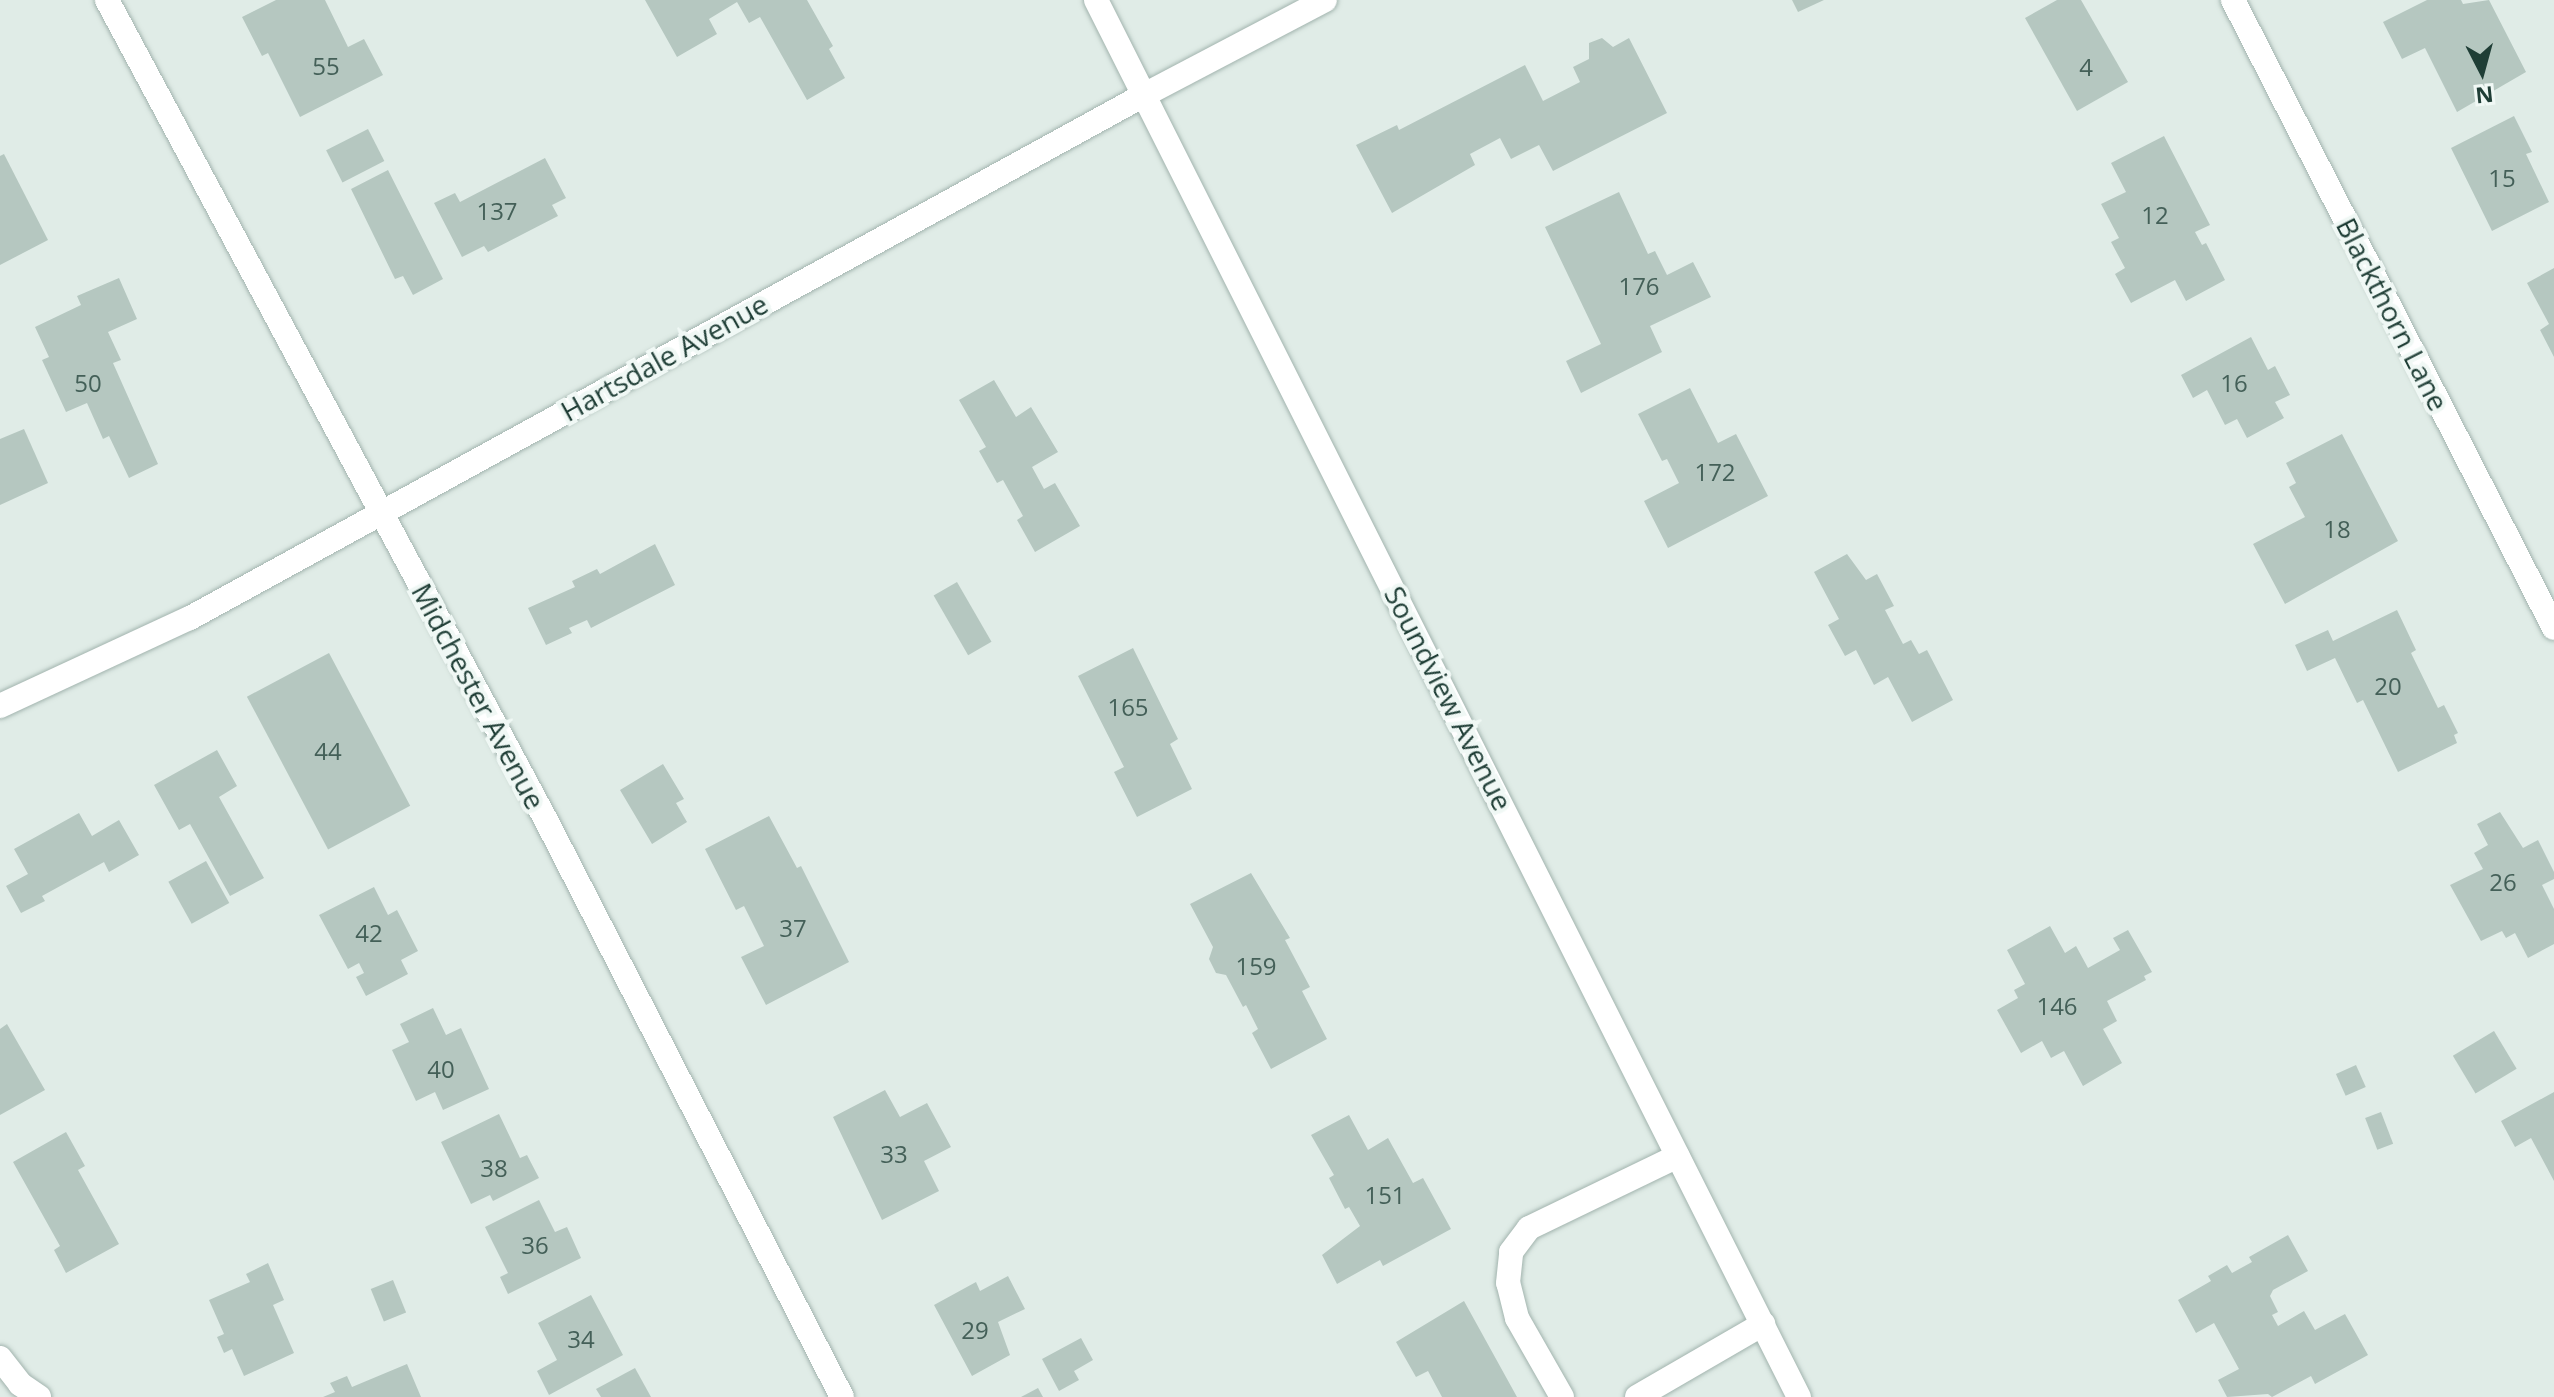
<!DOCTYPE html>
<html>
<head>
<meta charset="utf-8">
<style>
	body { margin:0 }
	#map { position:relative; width:2554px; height:1397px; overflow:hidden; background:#e0ece7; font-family:"Open Sans",sans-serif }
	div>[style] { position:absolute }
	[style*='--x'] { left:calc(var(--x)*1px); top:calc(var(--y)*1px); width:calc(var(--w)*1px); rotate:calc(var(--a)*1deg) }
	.building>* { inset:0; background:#b5c7c0; transform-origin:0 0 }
	.roads { filter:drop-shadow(0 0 2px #a2b4ae) drop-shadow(0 0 2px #a2b4ae) }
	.lane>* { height:24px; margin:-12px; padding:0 12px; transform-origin:12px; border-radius:12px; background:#fff }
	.street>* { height:24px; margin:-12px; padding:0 12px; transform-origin:12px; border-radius:12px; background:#fff }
	.secondary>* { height:24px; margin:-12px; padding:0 12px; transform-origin:12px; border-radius:12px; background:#fff }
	span { translate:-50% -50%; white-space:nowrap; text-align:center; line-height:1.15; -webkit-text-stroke:8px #f0f8f5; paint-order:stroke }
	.number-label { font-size:24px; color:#446058 }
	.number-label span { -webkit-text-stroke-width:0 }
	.street-label { font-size:28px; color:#1f3e36 }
	.north { position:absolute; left:2442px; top:32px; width:80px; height:80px; -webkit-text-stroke:6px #f0f8f5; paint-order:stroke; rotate:174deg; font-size:22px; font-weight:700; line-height:32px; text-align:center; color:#1f3e36 }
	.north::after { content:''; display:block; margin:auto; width:28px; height:36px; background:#1f3e36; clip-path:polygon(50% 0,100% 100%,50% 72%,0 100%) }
</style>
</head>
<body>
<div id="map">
	<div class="building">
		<div style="clip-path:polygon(276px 0,325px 0,348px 47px,364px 39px,383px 75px,300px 117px,268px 53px,262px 56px,242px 17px)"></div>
		<div style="clip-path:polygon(645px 0,807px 0,833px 46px,829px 49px,845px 78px,807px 100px,760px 17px,749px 23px,737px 2px,709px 19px,717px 34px,677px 57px)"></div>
		<div style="clip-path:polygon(1792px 0,1824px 0,1798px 12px)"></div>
		<div style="clip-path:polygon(2057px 0,2081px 0,2128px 82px,2077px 111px,2025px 18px)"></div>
		<div style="clip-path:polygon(2427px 0,2461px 0,2463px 4px,2489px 0,2526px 72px,2457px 112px,2425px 48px,2402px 59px,2383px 22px)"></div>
		<div style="clip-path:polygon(1602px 38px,1613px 47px,1629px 38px,1667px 113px,1553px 171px,1539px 145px,1511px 159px,1500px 138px,1470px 154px,1475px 165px,1392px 213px,1356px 145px,1397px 125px,1399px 130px,1525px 65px,1543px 101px,1580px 82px,1573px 67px,1589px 59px,1589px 43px)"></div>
		<div style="clip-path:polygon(2514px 116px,2532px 152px,2526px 154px,2549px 202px,2492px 231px,2451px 148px)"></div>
		<div style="left:368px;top:129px;width:36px;height:47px;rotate:63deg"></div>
		<div style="clip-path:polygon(2164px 136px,2210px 225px,2195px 232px,2202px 245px,2206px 243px,2225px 280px,2186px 301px,2175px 280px,2131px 303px,2115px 274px,2125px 268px,2111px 242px,2119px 238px,2101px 204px,2126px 192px,2111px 163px)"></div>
		<div style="clip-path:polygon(4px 154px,48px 240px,0 265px,0 156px)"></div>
		<div style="clip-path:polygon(545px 158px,566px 198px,552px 205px,558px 216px,488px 252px,484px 246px,462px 257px,434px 203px,455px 193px,460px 202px)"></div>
		<div style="clip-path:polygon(388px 170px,443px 279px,413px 295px,403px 276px,395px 279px,351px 189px)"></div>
		<div style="clip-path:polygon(1619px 192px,1648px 254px,1655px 251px,1667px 275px,1693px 262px,1711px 297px,1650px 326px,1662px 352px,1581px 393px,1566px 361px,1601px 344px,1545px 227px)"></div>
		<div style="clip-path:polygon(2554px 268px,2554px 357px,2540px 330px,2549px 324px,2527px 283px)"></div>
		<div style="clip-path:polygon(119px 278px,137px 319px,108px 332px,121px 360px,113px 363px,158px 464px,129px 478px,109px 436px,103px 439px,87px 403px,66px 412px,42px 360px,49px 357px,35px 327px,81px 305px,77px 296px)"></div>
		<div style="clip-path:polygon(2251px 337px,2268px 370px,2275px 366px,2290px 395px,2275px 402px,2284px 418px,2247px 438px,2237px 419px,2225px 425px,2207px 390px,2193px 398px,2181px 375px)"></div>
		<div style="clip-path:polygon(994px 380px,1016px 417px,1031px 407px,1058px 452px,1032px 467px,1044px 489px,1055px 483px,1080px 526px,1035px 552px,1017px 520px,1023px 516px,1003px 480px,997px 483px,979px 451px,986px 447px,959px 400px)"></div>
		<div style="clip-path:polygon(1690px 388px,1718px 443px,1736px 434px,1768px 496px,1668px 548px,1644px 501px,1679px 483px,1667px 459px,1662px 461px,1638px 414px)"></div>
		<div style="clip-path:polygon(24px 429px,48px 483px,0 505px,0 439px)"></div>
		<div style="clip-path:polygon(2342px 434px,2398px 541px,2285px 604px,2253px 544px,2305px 517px,2289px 487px,2296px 483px,2286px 463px)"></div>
		<div style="clip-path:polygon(655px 544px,675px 585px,591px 628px,587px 620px,569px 628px,572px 633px,546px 645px,528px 608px,575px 587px,572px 581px,597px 569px,600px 574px)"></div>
		<div style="clip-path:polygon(1847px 554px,1866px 580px,1877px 574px,1894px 606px,1885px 610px,1903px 644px,1911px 640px,1919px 654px,1927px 650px,1953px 700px,1912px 722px,1888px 677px,1874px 685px,1856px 650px,1845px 656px,1828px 625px,1839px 619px,1814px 572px)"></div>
		<div style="left:957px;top:582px;width:69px;height:27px;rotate:60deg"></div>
		<div style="clip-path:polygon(2397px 610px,2416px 650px,2411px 653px,2438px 708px,2444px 705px,2458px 733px,2454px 735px,2457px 743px,2398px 772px,2363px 700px,2357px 703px,2335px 658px,2307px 671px,2295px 645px,2328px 630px,2333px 641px)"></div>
		<div style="clip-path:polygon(1133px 648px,1178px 739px,1170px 744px,1192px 789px,1137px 817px,1114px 772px,1124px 767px,1078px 676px)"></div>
		<div style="left:329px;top:653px;width:173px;height:93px;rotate:62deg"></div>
		<div style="clip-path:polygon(217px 750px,237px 786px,219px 797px,264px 878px,230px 896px,190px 824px,179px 830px,154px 785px)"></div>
		<div style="clip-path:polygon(663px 764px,684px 799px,676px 803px,687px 822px,652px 844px,620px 790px)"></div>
		<div style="clip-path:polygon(2500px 812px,2523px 848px,2538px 840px,2554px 872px,2554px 879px,2542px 885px,2554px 909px,2554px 944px,2528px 958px,2515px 933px,2506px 938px,2502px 931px,2481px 941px,2450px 885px,2483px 869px,2474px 853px,2488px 845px,2477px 824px)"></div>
		<div style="clip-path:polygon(79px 813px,92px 836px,119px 820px,139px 855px,109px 872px,104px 862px,42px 896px,45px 901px,21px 913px,6px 886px,28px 874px,14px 849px)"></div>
		<div style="clip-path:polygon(769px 816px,797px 868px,801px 866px,849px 962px,766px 1005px,741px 957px,764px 946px,744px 906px,736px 910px,705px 849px)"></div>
		<div style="left:206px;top:861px;width:48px;height:43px;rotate:61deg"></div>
		<div style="clip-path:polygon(1251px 873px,1290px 938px,1285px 940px,1310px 987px,1302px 991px,1327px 1039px,1271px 1069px,1252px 1033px,1258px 1029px,1246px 1005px,1243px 1007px,1226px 975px,1216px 973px,1209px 959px,1213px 947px,1190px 904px)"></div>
		<div style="clip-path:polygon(374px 887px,388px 915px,397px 910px,418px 951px,401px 960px,408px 974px,366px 996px,356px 977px,364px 973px,359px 963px,348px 969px,319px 915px)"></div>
		<div style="clip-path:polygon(2050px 926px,2065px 953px,2076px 946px,2088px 968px,2120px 950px,2113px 938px,2128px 930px,2152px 972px,2144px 976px,2146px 980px,2107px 1001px,2117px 1021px,2103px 1029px,2122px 1063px,2083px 1086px,2064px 1051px,2051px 1058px,2042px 1041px,2021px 1053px,1997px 1010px,2018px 998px,2014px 990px,2025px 984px,2007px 950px)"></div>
		<div style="clip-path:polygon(433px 1008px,446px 1035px,461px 1028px,489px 1089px,443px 1110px,435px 1092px,416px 1101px,392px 1050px,409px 1042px,400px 1024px)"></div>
		<div style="clip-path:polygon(7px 1024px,45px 1090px,0 1115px,0 1029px)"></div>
		<div style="left:2494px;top:1031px;width:44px;height:48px;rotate:59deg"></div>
		<div style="left:2356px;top:1065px;width:24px;height:22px;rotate:66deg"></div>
		<div style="clip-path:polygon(885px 1090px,900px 1117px,927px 1103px,951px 1147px,924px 1161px,939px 1191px,882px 1220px,833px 1117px)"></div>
		<div style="clip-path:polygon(2554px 1092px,2554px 1181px,2531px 1138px,2515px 1147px,2501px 1121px)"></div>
		<div style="left:2381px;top:1112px;width:34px;height:17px;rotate:69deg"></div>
		<div style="clip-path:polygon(499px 1114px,520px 1158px,527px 1155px,539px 1178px,493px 1201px,490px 1195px,471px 1204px,441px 1142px)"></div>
		<div style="clip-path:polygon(1349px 1115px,1368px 1150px,1388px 1138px,1413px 1183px,1423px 1178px,1451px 1229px,1383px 1266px,1380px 1260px,1337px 1284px,1322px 1255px,1360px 1226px,1349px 1207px,1345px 1209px,1329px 1178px,1334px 1175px,1311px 1135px)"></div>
		<div style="clip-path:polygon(66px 1132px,85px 1166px,78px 1170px,119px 1244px,66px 1273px,54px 1250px,60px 1246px,13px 1162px)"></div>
		<div style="clip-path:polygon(539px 1200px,555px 1232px,567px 1227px,581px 1258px,508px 1294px,500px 1277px,508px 1273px,485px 1227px)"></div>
		<div style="clip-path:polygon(2288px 1235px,2308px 1271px,2273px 1290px,2270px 1296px,2278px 1312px,2272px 1315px,2278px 1326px,2304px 1311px,2315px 1330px,2345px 1314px,2368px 1355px,2315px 1384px,2311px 1376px,2272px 1397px,2268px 1394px,2227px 1397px,2218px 1380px,2239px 1369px,2214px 1323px,2196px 1333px,2178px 1300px,2211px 1281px,2208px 1276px,2227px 1265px,2232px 1273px,2252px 1262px,2249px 1257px)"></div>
		<div style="clip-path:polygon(268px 1263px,284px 1300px,273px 1305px,294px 1353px,244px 1376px,232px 1349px,224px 1353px,217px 1337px,224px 1334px,209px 1300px,250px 1282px,246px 1274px)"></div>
		<div style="clip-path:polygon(1008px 1276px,1025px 1309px,998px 1322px,1010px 1355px,972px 1376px,934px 1305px,976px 1282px,980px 1291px)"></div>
		<div style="left:393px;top:1280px;width:35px;height:24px;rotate:68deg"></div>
		<div style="clip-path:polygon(591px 1295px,623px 1355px,549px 1395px,537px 1371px,557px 1360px,538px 1323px)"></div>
		<div style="clip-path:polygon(1464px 1301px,1517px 1397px,1442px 1397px,1428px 1371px,1416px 1377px,1396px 1342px)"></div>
		<div style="clip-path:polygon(1081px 1338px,1093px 1360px,1074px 1371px,1079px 1380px,1059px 1391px,1042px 1359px)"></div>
		<div style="clip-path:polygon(407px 1364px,421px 1397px,323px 1397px,335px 1392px,330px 1383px,347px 1376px,352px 1387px)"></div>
		<div style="clip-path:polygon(635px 1368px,651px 1397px,601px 1397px,596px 1389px)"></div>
		<div style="clip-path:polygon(1038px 1388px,1043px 1397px,1021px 1397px)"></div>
	</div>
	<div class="roads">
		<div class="lane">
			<div style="--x:1562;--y:1397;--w:91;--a:-119.7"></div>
			<div style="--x:1517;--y:1318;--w:36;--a:-104"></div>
			<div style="--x:1508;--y:1283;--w:31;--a:-84"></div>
			<div style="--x:1511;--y:1252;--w:30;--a:-53"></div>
			<div style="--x:1529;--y:1228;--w:165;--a:-25.8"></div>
			<div style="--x:1637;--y:1397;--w:146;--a:-30.1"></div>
		</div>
		<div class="street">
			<div style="--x:107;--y:0;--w:932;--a:61.84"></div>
			<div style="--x:547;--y:822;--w:646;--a:62.84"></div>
			<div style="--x:2233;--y:0;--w:705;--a:62.93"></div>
			<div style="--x:0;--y:1358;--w:33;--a:52"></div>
			<div style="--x:20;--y:1384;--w:23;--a:34"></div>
		</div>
		<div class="secondary">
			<div style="--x:1096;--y:0;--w:1564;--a:63.29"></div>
			<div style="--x:0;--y:706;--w:209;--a:-24.9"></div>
			<div style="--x:190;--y:618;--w:1090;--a:-28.73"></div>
			<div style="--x:1146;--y:94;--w:202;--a:-27.7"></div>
		</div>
	</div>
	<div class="number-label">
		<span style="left:326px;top:66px">55</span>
		<span style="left:2086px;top:67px">4</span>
		<span style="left:2502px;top:178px">15</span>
		<span style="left:497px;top:211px">137</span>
		<span style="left:2155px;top:215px">12</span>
		<span style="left:1639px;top:286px">176</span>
		<span style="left:88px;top:383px">50</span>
		<span style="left:2234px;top:383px">16</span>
		<span style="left:1715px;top:472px">172</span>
		<span style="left:2337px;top:529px">18</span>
		<span style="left:2388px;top:686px">20</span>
		<span style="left:1128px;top:707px">165</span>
		<span style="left:328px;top:751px">44</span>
		<span style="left:2503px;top:882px">26</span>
		<span style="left:793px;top:928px">37</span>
		<span style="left:369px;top:933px">42</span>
		<span style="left:1256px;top:966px">159</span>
		<span style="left:2057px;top:1006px">146</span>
		<span style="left:441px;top:1069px">40</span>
		<span style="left:894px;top:1154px">33</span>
		<span style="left:494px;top:1168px">38</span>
		<span style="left:1385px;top:1195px">151</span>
		<span style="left:535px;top:1245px">36</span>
		<span style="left:975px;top:1330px">29</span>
		<span style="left:581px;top:1339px">34</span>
	</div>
	<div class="street-label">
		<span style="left:2393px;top:314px;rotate:63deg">Blackthorn Lane</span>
		<span style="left:664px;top:357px;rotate:-29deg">Hartsdale Avenue</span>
		<span style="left:479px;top:696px;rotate:62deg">Midchester Avenue</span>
		<span style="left:1449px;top:698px;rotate:63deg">Soundview Avenue</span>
	</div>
	<div class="north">N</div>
</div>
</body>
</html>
